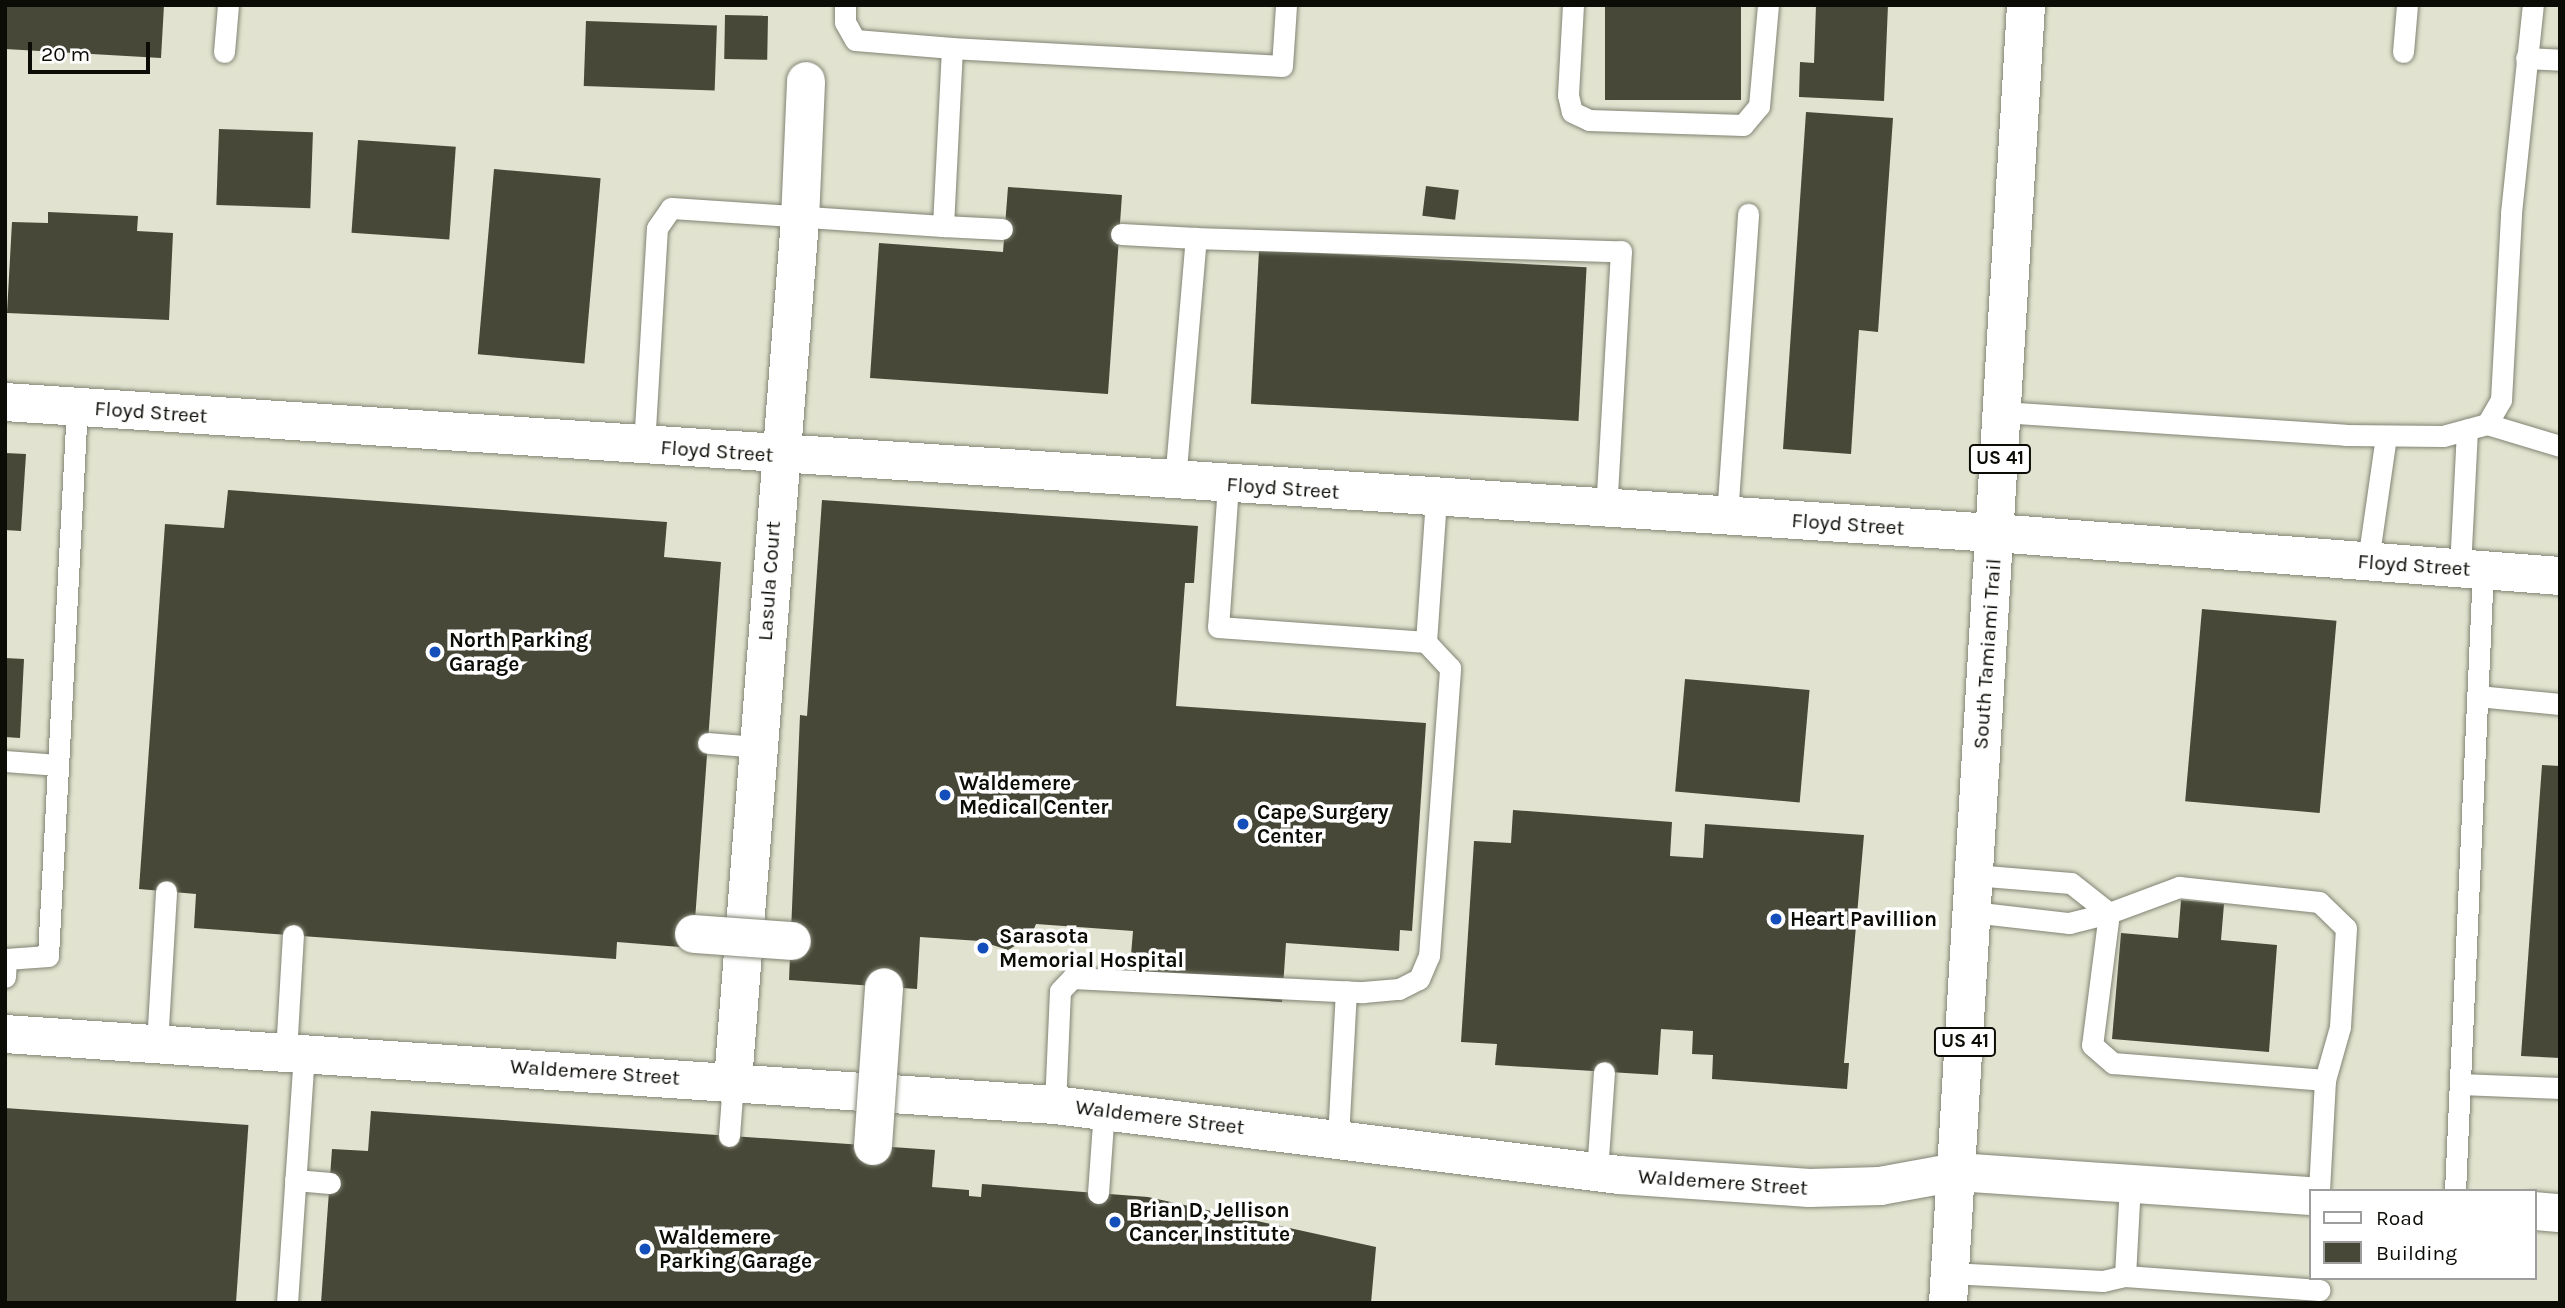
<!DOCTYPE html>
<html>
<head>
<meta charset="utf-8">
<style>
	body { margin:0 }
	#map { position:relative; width:2565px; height:1308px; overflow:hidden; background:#e1e3d0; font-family:Karla,sans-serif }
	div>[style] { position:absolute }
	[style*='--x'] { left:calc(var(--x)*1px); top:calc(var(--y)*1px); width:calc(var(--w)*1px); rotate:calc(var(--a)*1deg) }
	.building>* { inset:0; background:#474838; transform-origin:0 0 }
	.roads { filter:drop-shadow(0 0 2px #828473) drop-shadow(0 0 2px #828473) }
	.lane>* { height:21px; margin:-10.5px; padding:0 10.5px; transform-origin:10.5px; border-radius:10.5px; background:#fff }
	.street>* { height:38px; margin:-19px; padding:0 19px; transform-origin:19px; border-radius:19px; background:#fff }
	.primary>* { height:38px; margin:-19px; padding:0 19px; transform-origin:19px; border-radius:19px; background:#fff }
	.bridges { filter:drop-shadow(0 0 2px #828473) drop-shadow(0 0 2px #828473) }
	.street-bridge>* { height:38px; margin:-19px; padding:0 19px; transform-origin:19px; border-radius:19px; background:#fff }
	.dots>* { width:19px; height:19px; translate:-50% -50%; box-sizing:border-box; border:4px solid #fff; border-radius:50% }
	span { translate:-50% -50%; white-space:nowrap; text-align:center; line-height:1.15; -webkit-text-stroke:7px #fff; paint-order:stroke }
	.shield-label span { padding:2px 5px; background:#fff; border:2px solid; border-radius:5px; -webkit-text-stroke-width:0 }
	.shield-label { font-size:19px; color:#0b0c06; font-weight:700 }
	.street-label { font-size:21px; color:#0b0c06 }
	.poi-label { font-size:21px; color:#0b0c06; font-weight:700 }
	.left { translate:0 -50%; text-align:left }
	.frame { position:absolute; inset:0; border:7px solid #0b0c06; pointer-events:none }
	.legend { position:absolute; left:2309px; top:1189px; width:228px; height:91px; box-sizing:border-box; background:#fff; border:2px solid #9d9e9b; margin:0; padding:9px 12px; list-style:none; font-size:21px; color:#0b0c06 }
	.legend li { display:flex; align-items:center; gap:14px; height:35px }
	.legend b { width:35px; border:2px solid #9d9e9b }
	.scale { position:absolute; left:28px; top:42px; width:122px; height:32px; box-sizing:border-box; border:4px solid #0b0c06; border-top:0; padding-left:9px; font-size:21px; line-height:24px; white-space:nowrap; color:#0b0c06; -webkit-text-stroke:5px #fff; paint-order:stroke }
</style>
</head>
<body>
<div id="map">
	<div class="building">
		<div style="clip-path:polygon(5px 5px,164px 5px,161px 58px,5px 49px)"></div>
		<div style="left:1605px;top:5px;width:136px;height:95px"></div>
		<div style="clip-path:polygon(1816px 5px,1888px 5px,1884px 101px,1799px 97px,1800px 62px,1814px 63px)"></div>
		<div style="left:725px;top:15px;width:43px;height:44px;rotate:1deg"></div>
		<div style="left:586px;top:21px;width:131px;height:65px;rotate:2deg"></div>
		<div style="clip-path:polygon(1806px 112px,1893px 118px,1878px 332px,1859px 330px,1851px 454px,1783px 449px)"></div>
		<div style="left:219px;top:129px;width:94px;height:76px;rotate:2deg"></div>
		<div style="left:358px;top:140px;width:98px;height:93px;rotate:4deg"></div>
		<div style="left:494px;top:169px;width:107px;height:186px;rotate:5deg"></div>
		<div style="left:1426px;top:186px;width:33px;height:30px;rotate:7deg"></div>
		<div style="clip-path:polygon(1008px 187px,1122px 195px,1108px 394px,870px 378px,879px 243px,1003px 252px)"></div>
		<div style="clip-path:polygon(48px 212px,138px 216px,137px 231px,173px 233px,169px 320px,7px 313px,12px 222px,48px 223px)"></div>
		<div style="left:1259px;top:250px;width:328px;height:154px;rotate:3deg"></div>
		<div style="clip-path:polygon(5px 453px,26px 454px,21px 531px,5px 530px)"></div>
		<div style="clip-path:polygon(228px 490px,667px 522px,664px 557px,721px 562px,693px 948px,617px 942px,616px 959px,194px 928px,196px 894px,139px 889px,165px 524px,224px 528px)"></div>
		<div style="clip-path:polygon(822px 500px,1198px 526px,1194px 583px,1185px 583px,1176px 706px,1426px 723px,1412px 931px,1400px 930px,1399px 951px,1286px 943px,1282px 1002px,1128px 991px,1133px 931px,1036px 924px,1031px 936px,1008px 950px,980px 941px,920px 937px,917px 989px,789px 980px,800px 715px,807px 716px)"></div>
		<div style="left:2202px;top:609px;width:135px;height:193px;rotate:5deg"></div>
		<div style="clip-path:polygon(5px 658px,24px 659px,20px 738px,5px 737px)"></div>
		<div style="left:1685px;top:679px;width:125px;height:113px;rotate:5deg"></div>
		<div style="clip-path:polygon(2542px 765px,2560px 766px,2560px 1058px,2521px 1056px)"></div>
		<div style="clip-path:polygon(1513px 810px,1672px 822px,1670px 856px,1703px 858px,1705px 824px,1864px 835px,1844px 1063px,1849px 1063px,1847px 1089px,1712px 1079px,1713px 1055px,1692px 1054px,1693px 1031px,1661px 1029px,1658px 1075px,1495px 1065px,1497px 1044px,1461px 1042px,1474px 841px,1511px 843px)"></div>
		<div style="clip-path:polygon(2181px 900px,2224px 904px,2221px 940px,2277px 945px,2269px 1052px,2112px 1039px,2121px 933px,2178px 938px)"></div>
		<div style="left:5px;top:1108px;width:244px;height:195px;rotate:4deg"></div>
		<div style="clip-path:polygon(371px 1111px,935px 1150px,932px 1187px,969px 1190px,969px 1196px,981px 1197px,982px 1184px,1148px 1197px,1376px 1247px,1371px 1303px,321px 1303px,332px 1149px,368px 1151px)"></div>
	</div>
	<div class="roads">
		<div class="lane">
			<div style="--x:1573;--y:5;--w:90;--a:93.2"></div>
			<div style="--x:1568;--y:95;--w:17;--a:77"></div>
			<div style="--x:1572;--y:112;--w:19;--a:25"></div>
			<div style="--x:1589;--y:120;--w:154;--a:1.9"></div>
			<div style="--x:1743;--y:125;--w:25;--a:-50"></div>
			<div style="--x:1759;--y:106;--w:101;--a:-84.9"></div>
			<div style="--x:952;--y:48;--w:330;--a:3.1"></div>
			<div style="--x:1282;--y:66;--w:61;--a:-86.2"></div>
			<div style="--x:224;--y:52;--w:47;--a:-85.1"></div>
			<div style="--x:2403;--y:52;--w:47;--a:-85.1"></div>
			<div style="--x:2526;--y:58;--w:34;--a:3"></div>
			<div style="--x:943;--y:226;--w:59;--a:2.9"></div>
			<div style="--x:1121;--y:234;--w:75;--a:3.1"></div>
			<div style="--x:2002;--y:412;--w:344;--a:3.8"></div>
			<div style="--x:2345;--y:435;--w:98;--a:0.6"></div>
			<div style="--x:2443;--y:436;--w:46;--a:-15.3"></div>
			<div style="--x:2487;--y:424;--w:28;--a:-60"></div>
			<div style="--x:2501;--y:400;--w:187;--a:-86.9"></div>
			<div style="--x:2511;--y:213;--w:209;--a:-84"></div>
			<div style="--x:2487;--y:424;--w:76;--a:16.8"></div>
			<div style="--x:644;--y:446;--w:218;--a:-86.6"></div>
			<div style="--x:657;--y:228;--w:24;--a:-55"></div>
			<div style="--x:671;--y:208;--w:273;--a:3.8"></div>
			<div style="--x:943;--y:226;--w:178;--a:-87.1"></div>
			<div style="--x:952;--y:48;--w:97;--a:-175.3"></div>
			<div style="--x:855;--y:40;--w:21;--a:-119"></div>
			<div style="--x:845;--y:22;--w:17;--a:-90"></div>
			<div style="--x:1175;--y:481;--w:244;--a:-85.1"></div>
			<div style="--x:1196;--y:238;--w:425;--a:1.8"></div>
			<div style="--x:1621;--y:251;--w:258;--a:93.3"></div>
			<div style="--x:1228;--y:485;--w:142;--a:94"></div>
			<div style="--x:1218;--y:627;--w:209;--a:4.1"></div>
			<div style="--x:1426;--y:642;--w:144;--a:-86"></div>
			<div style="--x:1727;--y:516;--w:303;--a:-86"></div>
			<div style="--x:2368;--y:561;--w:126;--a:-81.8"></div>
			<div style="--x:2460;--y:568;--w:139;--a:-87.1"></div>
			<div style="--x:2478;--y:696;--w:82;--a:5.6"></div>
			<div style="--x:708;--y:743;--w:50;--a:4.6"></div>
			<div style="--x:5;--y:761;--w:53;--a:4.3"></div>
			<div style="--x:1974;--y:875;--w:97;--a:4.7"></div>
			<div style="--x:2071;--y:883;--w:48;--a:38.3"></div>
			<div style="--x:2109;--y:913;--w:75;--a:-20.4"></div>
			<div style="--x:2179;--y:887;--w:141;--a:6.1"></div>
			<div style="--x:2319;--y:902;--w:37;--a:44"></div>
			<div style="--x:2346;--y:928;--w:99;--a:93.5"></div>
			<div style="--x:2340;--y:1027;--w:55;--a:105.8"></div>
			<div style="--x:2325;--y:1080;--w:111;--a:93.1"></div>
			<div style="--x:1972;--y:912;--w:98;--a:6.5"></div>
			<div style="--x:2069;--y:923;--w:41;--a:-14"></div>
			<div style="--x:2109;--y:913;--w:133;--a:97.3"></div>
			<div style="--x:2092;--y:1045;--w:28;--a:41"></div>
			<div style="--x:2113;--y:1063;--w:213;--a:4.6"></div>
			<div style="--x:5;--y:977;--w:18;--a:-87"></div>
			<div style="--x:6;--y:959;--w:42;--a:-4.1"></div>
			<div style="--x:48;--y:956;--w:550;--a:-86.98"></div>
			<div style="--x:157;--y:1044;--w:153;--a:-86.6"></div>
			<div style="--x:286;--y:1052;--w:117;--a:-86.6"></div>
			<div style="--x:2460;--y:1084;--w:100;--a:2.3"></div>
			<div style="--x:1055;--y:1105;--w:114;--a:-87.5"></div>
			<div style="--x:1060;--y:991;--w:18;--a:-47"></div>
			<div style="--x:1072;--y:978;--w:291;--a:2.8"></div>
			<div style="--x:1363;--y:992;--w:36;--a:-5"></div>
			<div style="--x:1399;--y:989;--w:22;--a:-27"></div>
			<div style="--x:1419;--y:979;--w:25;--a:-67"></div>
			<div style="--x:1429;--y:956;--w:289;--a:-85.8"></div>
			<div style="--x:1450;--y:668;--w:35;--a:-133"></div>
			<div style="--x:729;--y:1136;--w:55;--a:-85.8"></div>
			<div style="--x:1338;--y:1138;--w:147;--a:-86.9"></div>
			<div style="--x:1597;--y:1172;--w:100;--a:-86"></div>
			<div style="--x:295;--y:1180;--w:35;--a:5"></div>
			<div style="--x:2455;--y:1191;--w:622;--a:-87.42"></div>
			<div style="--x:1098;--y:1193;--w:83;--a:-85.9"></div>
			<div style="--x:1950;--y:1273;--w:153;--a:3"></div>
			<div style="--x:2103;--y:1281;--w:23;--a:-13"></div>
			<div style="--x:2125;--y:1276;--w:195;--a:4.1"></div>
			<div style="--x:2125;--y:1276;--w:93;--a:-86.9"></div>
			<div style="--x:287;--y:1303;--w:251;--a:-86.1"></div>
		</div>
		<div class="street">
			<div style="--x:5;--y:402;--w:1994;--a:3.77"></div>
			<div style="--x:1995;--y:533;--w:567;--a:4.35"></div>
			<div style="--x:5;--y:1034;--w:1052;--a:3.87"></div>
			<div style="--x:1055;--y:1105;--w:568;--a:7.07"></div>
			<div style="--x:1619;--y:1175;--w:191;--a:3.9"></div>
			<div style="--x:1810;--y:1188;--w:70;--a:-1.6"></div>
			<div style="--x:1880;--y:1186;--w:78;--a:-10.3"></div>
			<div style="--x:1957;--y:1172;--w:355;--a:3.9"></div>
			<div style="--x:733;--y:1081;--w:864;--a:-85.55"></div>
			<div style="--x:800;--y:220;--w:139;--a:-87.5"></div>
			<div style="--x:2535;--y:1211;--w:25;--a:5"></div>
		</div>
		<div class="primary">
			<div style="--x:1948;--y:1303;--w:1300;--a:-86.56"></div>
		</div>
	</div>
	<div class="bridges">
		<div class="street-bridge">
			<div style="--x:694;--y:934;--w:98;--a:4.1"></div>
			<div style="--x:873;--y:1146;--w:159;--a:-86"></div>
		</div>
	</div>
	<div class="dots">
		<div style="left:435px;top:652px;background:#134eba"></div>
		<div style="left:945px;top:795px;background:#134eba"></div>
		<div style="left:1243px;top:824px;background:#134eba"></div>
		<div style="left:1776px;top:919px;background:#134eba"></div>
		<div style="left:983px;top:948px;background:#134eba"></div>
		<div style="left:1115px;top:1222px;background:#134eba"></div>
		<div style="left:645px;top:1249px;background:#134eba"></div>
	</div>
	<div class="shield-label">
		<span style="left:2000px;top:459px">US 41</span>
		<span style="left:1965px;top:1042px">US 41</span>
	</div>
	<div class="street-label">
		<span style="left:151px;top:412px;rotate:4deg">Floyd Street</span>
		<span style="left:717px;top:451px;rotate:4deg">Floyd Street</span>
		<span style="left:1283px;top:488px;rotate:4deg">Floyd Street</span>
		<span style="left:1848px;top:524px;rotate:4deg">Floyd Street</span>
		<span style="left:2414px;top:565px;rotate:4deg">Floyd Street</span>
		<span style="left:769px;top:581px;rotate:-86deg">Lasula Court</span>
		<span style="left:1987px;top:654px;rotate:-86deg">South Tamiami Trail</span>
		<span style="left:595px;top:1072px;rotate:4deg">Waldemere Street</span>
		<span style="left:1160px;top:1117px;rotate:7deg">Waldemere Street</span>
		<span style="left:1723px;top:1182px;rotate:4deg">Waldemere Street</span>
	</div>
	<div class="poi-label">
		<span class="left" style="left:449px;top:652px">North Parking<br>Garage</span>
		<span class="left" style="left:959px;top:795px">Waldemere<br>Medical Center</span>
		<span class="left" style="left:1257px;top:824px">Cape Surgery<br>Center</span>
		<span class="left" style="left:1790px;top:919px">Heart Pavillion</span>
		<span class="left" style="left:999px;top:948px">Sarasota<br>Memorial Hospital</span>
		<span class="left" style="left:1129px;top:1222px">Brian D, Jellison<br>Cancer Institute</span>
		<span class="left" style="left:659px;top:1249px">Waldemere<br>Parking Garage</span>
	</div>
	<div class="frame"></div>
	<ul class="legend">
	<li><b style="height:9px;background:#fff"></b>Road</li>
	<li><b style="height:19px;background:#474838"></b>Building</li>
	</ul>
	<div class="scale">20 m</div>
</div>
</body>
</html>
